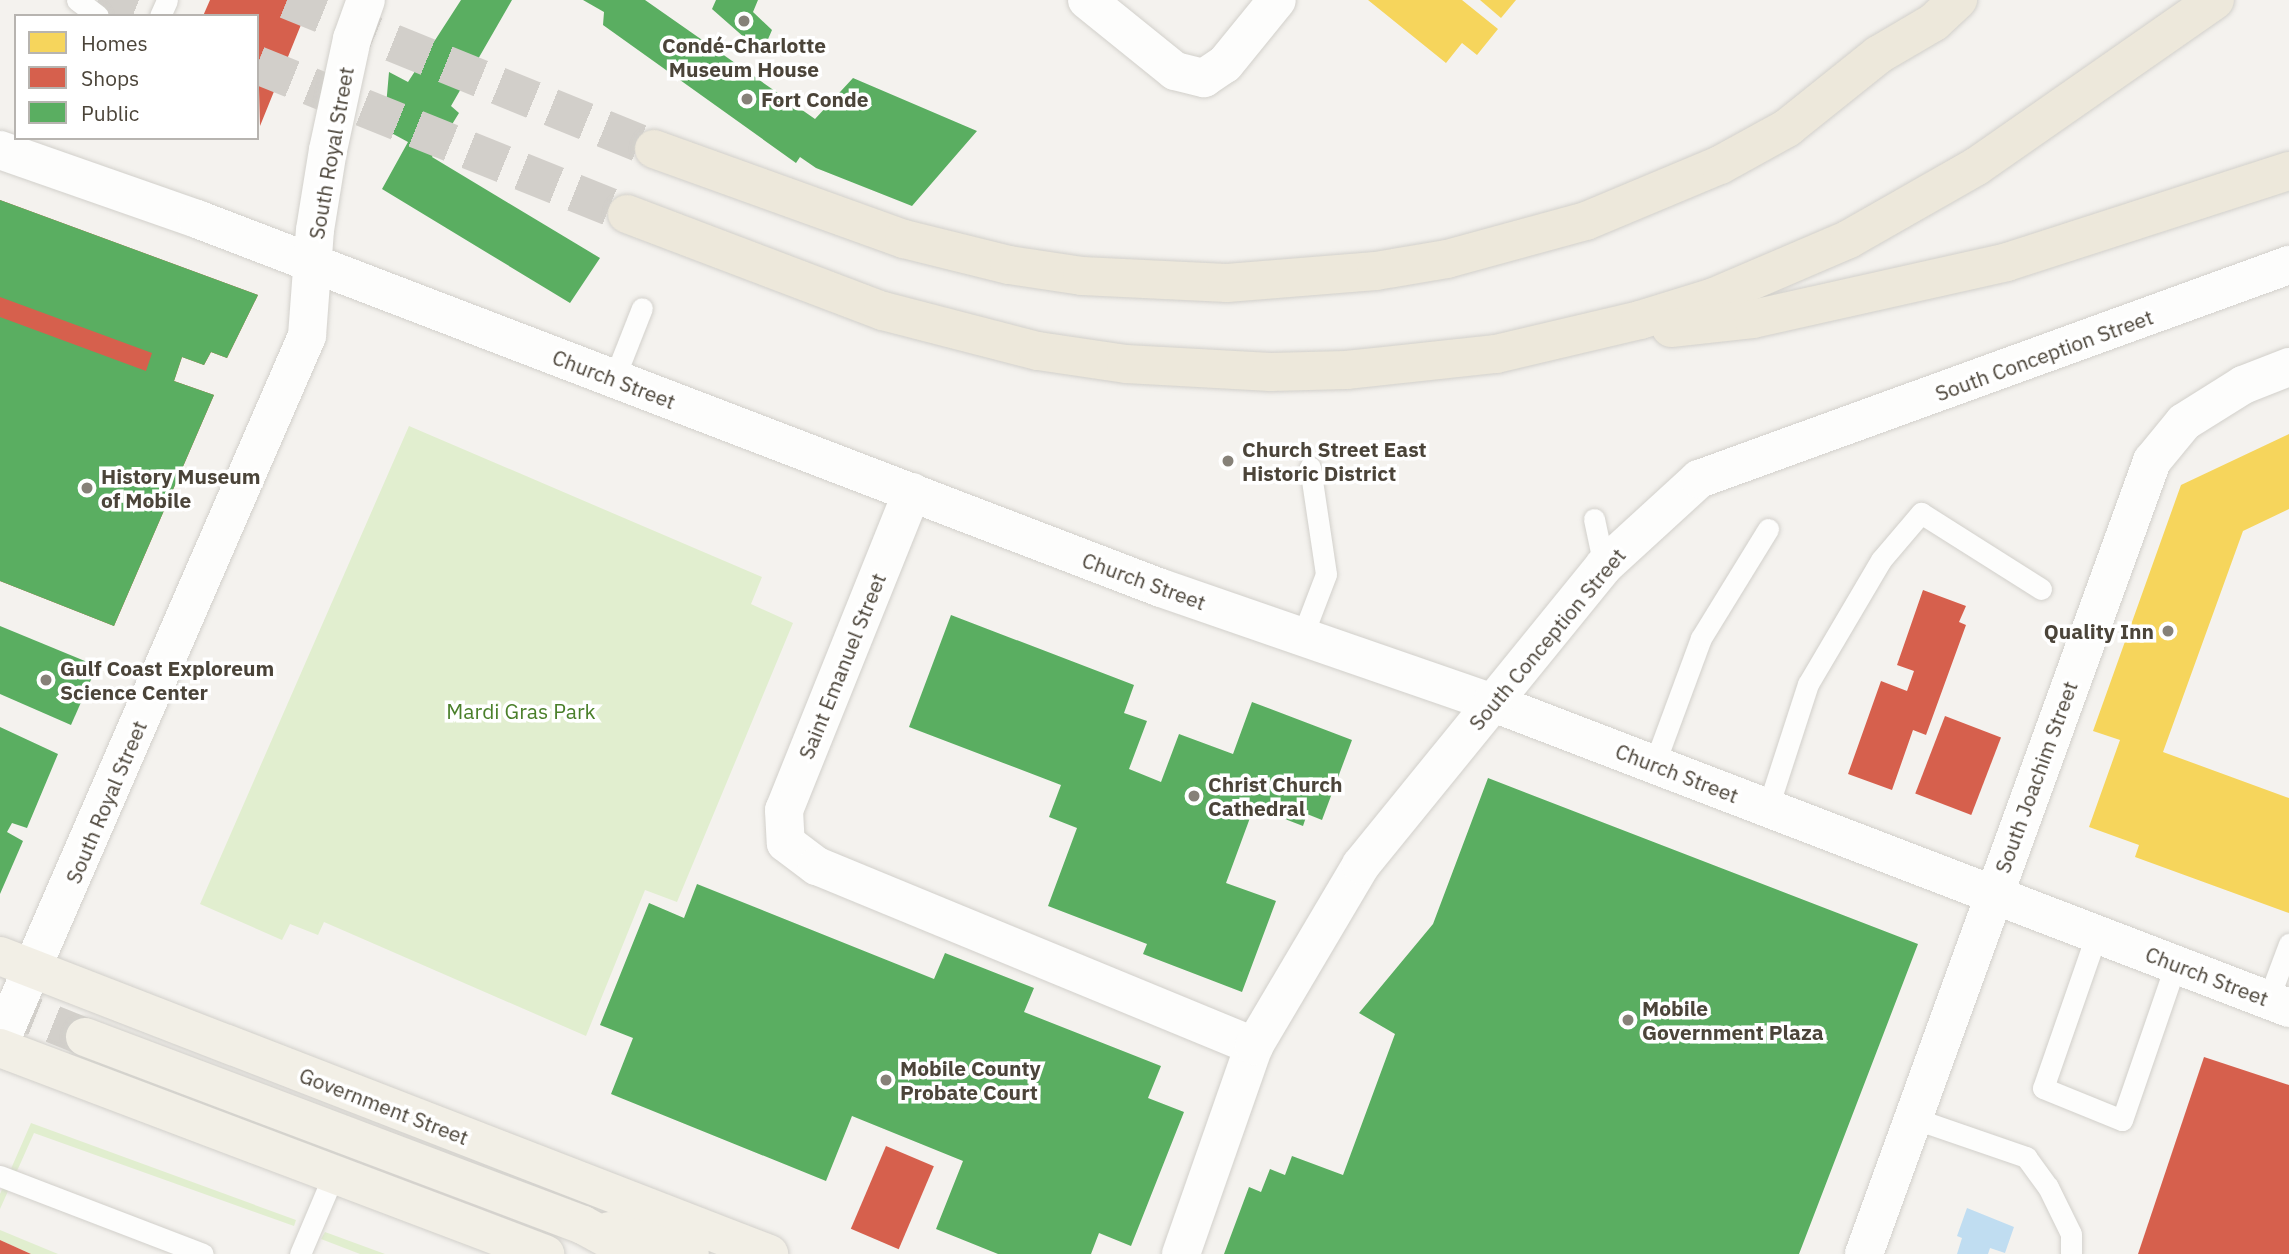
<!DOCTYPE html>
<html>
<head>
<meta charset="utf-8">
<style>
	body { margin:0 }
	#map { position:relative; width:2289px; height:1254px; overflow:hidden; background:#f4f2ee; font-family:"IBM Plex Sans",sans-serif }
	div>[style] { position:absolute }
	[style*='--x'] { left:calc(var(--x)*1px); top:calc(var(--y)*1px); width:calc(var(--w)*1px); rotate:calc(var(--a)*1deg) }
	.green>* { inset:0; background:#e1eecf }
	.water>* { inset:0; background:#c0ddf1 }
	.homes>* { inset:0; background:#f6d55c }
	.shops>* { inset:0; background:#d6604d; transform-origin:0 0 }
	.public>* { inset:0; background:#5aae61 }
	.primary-tunnel>* { height:38px; margin-top:-19px; transform-origin:0; background:repeating-linear-gradient(90deg,#d2cfca 0 38px,transparent 0 57px) }
	.highway-tunnel>* { height:38px; margin-top:-19px; transform-origin:0; background:repeating-linear-gradient(90deg,#d2cfca 0 38px,transparent 0 57px) }
	.roads { filter:drop-shadow(0 0 2px #d2d0cb) drop-shadow(0 0 2px #d2d0cb) }
	.lane>* { height:21px; margin:-10.5px; padding:0 10.5px; transform-origin:10.5px; border-radius:10.5px; background:#fdfdfc }
	.street>* { height:38px; margin:-19px; padding:0 19px; transform-origin:19px; border-radius:19px; background:#fdfdfc }
	.primary>* { height:38px; margin:-19px; padding:0 19px; transform-origin:19px; border-radius:19px; background:#f2efe6 }
	.highway>* { height:38px; margin:-19px; padding:0 19px; transform-origin:19px; border-radius:19px; background:#ede8db }
	.dots>* { width:19px; height:19px; translate:-50% -50%; box-sizing:border-box; border:4px solid #fff; border-radius:50% }
	span { translate:-50% -50%; white-space:nowrap; text-align:center; line-height:1.15; -webkit-text-stroke:7px #fff; paint-order:stroke }
	.poi-label { font-size:21px; color:#4b4439; font-weight:700 }
	.left { translate:0 -50%; text-align:left }
	.right { translate:-100% -50%; text-align:right }
	.street-label { font-size:21px; color:#4b4439 }
	.park-label { font-size:21px; color:#4a7f2a }
	.legend { position:absolute; left:14px; top:14px; width:245px; height:126px; box-sizing:border-box; background:#fff; border:2px solid #b7b4b0; margin:0; padding:9px 12px; list-style:none; font-size:21px; color:#4b4439 }
	.legend li { display:flex; align-items:center; gap:14px; height:35px }
	.legend b { width:35px; border:2px solid #b7b4b0 }
</style>
</head>
<body>
<div id="map">
	<div class="green">
		<div style="clip-path:polygon(409px 426px,762px 577px,751px 604px,793px 623px,677px 902px,645px 890px,586px 1036px,324px 922px,318px 935px,290px 924px,282px 940px,200px 904px)"></div>
		<div style="clip-path:polygon(31px 1123px,296px 1220px,294px 1226px,34px 1133px,0 1209px,0 1194px)"></div>
		<div style="clip-path:polygon(0 1230px,58px 1254px,31px 1254px,0 1240px)"></div>
		<div style="clip-path:polygon(325px 1232px,385px 1254px,360px 1254px,321px 1239px)"></div>
	</div>
	<div class="water">
		<div style="clip-path:polygon(1967px 1208px,2014px 1227px,2005px 1253px,1990px 1248px,1988px 1254px,1957px 1254px,1962px 1238px,1957px 1236px)"></div>
	</div>
	<div class="homes">
		<div style="clip-path:polygon(1368px 0,1462px 0,1498px 29px,1477px 55px,1462px 43px,1446px 63px)"></div>
		<div style="clip-path:polygon(1480px 0,1516px 0,1501px 18px)"></div>
		<div style="clip-path:polygon(2289px 434px,2289px 509px,2243px 531px,2163px 752px,2289px 798px,2289px 913px,2135px 857px,2139px 845px,2089px 827px,2120px 740px,2093px 731px,2181px 485px)"></div>
	</div>
	<div class="shops">
		<div style="clip-path:polygon(210px 0,311px 0,260px 126px,257px 16px,203px 16px)"></div>
		<div style="clip-path:polygon(0 200px,258px 295px,227px 358px,211px 352px,204px 365px,182px 357px,174px 381px,214px 395px,114px 626px,0 581px)"></div>
		<div style="clip-path:polygon(1923px 590px,1966px 606px,1959px 622px,1966px 625px,1926px 735px,1913px 730px,1892px 790px,1848px 774px,1881px 681px,1907px 691px,1914px 671px,1897px 665px)"></div>
		<div style="left:1945px;top:716px;width:60px;height:83px;rotate:21deg"></div>
		<div style="clip-path:polygon(2204px 1057px,2289px 1085px,2289px 1254px,2138px 1254px)"></div>
		<div style="left:886px;top:1146px;width:52px;height:90px;rotate:23deg"></div>
		<div style="clip-path:polygon(0 1240px,31px 1254px,0 1254px)"></div>
	</div>
	<div class="public">
		<div style="clip-path:polygon(461px 0,512px 0,451px 106px,459px 113px,432px 157px,600px 258px,570px 303px,382px 189px,408px 142px,384px 129px,389px 72px,408px 82px)"></div>
		<div style="clip-path:polygon(583px 0,645px 0,815px 119px,853px 78px,977px 131px,912px 206px,816px 168px,800px 157px,796px 163px,603px 25px,604px 12px)"></div>
		<div style="clip-path:polygon(716px 0,758px 0,753px 12px,772px 30px,762px 53px,712px 9px)"></div>
		<div style="clip-path:polygon(0 200px,258px 295px,227px 358px,211px 352px,204px 365px,182px 357px,174px 381px,214px 395px,114px 626px,0 581px,0 317px,146px 371px,152px 353px,0 297px)"></div>
		<div style="clip-path:polygon(951px 615px,1134px 685px,1124px 713px,1147px 721px,1129px 769px,1161px 782px,1179px 734px,1233px 754px,1252px 702px,1352px 740px,1322px 820px,1307px 814px,1303px 826px,1254px 807px,1226px 883px,1276px 901px,1242px 992px,1143px 954px,1147px 944px,1048px 906px,1077px 828px,1049px 817px,1061px 785px,909px 727px)"></div>
		<div style="clip-path:polygon(0 626px,97px 666px,71px 725px,0 694px)"></div>
		<div style="clip-path:polygon(0 727px,58px 754px,27px 828px,12px 823px,7px 832px,23px 841px,0 894px)"></div>
		<div style="clip-path:polygon(1488px 778px,1918px 944px,1799px 1254px,1224px 1254px,1249px 1187px,1261px 1192px,1270px 1169px,1285px 1175px,1292px 1156px,1343px 1175px,1395px 1034px,1359px 1013px,1433px 924px)"></div>
		<div style="clip-path:polygon(697px 884px,934px 979px,945px 953px,1034px 988px,1024px 1012px,1161px 1066px,1148px 1098px,1184px 1112px,1131px 1246px,1099px 1233px,1091px 1254px,998px 1254px,936px 1229px,963px 1161px,852px 1116px,826px 1181px,611px 1094px,633px 1038px,600px 1025px,649px 903px,684px 918px)"></div>
	</div>
	<div class="primary-tunnel">
		<div style="--x:0;--y:1003;--w:92;--a:21.8"></div>
	</div>
	<div class="highway-tunnel">
		<div style="--x:98;--y:0;--w:42;--a:22.3"></div>
		<div style="--x:287;--y:0;--w:396;--a:22.1"></div>
		<div style="--x:257;--y:65;--w:399;--a:21.9"></div>
	</div>
	<div class="roads">
		<div class="lane">
			<div style="--x:77;--y:0;--w:26;--a:37"></div>
			<div style="--x:160;--y:16;--w:17;--a:-66"></div>
			<div style="--x:614;--y:379;--w:76;--a:-68.5"></div>
			<div style="--x:1594;--y:519;--w:48;--a:78"></div>
			<div style="--x:1302;--y:637;--w:67;--a:-69.1"></div>
			<div style="--x:1326;--y:574;--w:108;--a:-98.5"></div>
			<div style="--x:1654;--y:765;--w:135;--a:-69.7"></div>
			<div style="--x:1701;--y:638;--w:128;--a:-58.4"></div>
			<div style="--x:1768;--y:807;--w:129;--a:-72"></div>
			<div style="--x:1808;--y:684;--w:144;--a:-59.5"></div>
			<div style="--x:1881;--y:560;--w:62;--a:-49.6"></div>
			<div style="--x:1921;--y:513;--w:142;--a:32.3"></div>
			<div style="--x:2097;--y:933;--w:164;--a:109.2"></div>
			<div style="--x:2043;--y:1088;--w:85;--a:22.1"></div>
			<div style="--x:2122;--y:1120;--w:166;--a:-71"></div>
			<div style="--x:2268;--y:1000;--w:60;--a:-69.4"></div>
			<div style="--x:1913;--y:1118;--w:120;--a:19"></div>
			<div style="--x:2026;--y:1157;--w:37;--a:54"></div>
			<div style="--x:2048;--y:1187;--w:52;--a:63.9"></div>
			<div style="--x:2071;--y:1234;--w:20;--a:90"></div>
			<div style="--x:0;--y:1176;--w:217;--a:21"></div>
			<div style="--x:300;--y:1254;--w:87;--a:-67"></div>
		</div>
		<div class="street">
			<div style="--x:1087;--y:0;--w:113;--a:38.9"></div>
			<div style="--x:1175;--y:71;--w:30;--a:14"></div>
			<div style="--x:1204;--y:78;--w:25;--a:-34"></div>
			<div style="--x:1225;--y:64;--w:82;--a:-50.9"></div>
			<div style="--x:0;--y:150;--w:209;--a:19.3"></div>
			<div style="--x:197;--y:219;--w:1032;--a:20.95"></div>
			<div style="--x:1161;--y:588;--w:349;--a:19.1"></div>
			<div style="--x:1491;--y:702;--w:855;--a:20.98"></div>
			<div style="--x:912;--y:492;--w:343;--a:111.9"></div>
			<div style="--x:784;--y:810;--w:33;--a:87"></div>
			<div style="--x:786;--y:843;--w:39;--a:37"></div>
			<div style="--x:817;--y:866;--w:473;--a:22.4"></div>
			<div style="--x:0;--y:1042;--w:770;--a:-66.5"></div>
			<div style="--x:307;--y:336;--w:106;--a:-85.7"></div>
			<div style="--x:315;--y:230;--w:81;--a:-80.8"></div>
			<div style="--x:328;--y:150;--w:114;--a:-77.8"></div>
			<div style="--x:352;--y:39;--w:41;--a:-70.3"></div>
			<div style="--x:1181;--y:1254;--w:220;--a:-70.7"></div>
			<div style="--x:1254;--y:1046;--w:210;--a:-59.4"></div>
			<div style="--x:1361;--y:865;--w:385;--a:-50.9"></div>
			<div style="--x:1604;--y:566;--w:129;--a:-42.5"></div>
			<div style="--x:1699;--y:479;--w:628;--a:-19.94"></div>
			<div style="--x:1864;--y:1254;--w:844;--a:-70.04"></div>
			<div style="--x:2152;--y:461;--w:50;--a:-50.6"></div>
			<div style="--x:2184;--y:422;--w:70;--a:-32.1"></div>
			<div style="--x:2243;--y:385;--w:49;--a:-21.4"></div>
		</div>
		<div class="primary">
			<div style="--x:0;--y:956;--w:825;--a:21.18"></div>
			<div style="--x:85;--y:1037;--w:532;--a:20.68"></div>
			<div style="--x:583;--y:1225;--w:60;--a:28.7"></div>
			<div style="--x:0;--y:1048;--w:583;--a:20.71"></div>
			<div style="--x:609;--y:1231;--w:84;--a:15.9"></div>
		</div>
		<div class="highway">
			<div style="--x:654;--y:149;--w:266;--a:19.8"></div>
			<div style="--x:904;--y:239;--w:108;--a:13.9"></div>
			<div style="--x:1009;--y:265;--w:74;--a:8.6"></div>
			<div style="--x:1082;--y:276;--w:145;--a:2.8"></div>
			<div style="--x:1227;--y:283;--w:149;--a:-4.6"></div>
			<div style="--x:1376;--y:271;--w:72;--a:-9.6"></div>
			<div style="--x:1447;--y:259;--w:144;--a:-15.3"></div>
			<div style="--x:1586;--y:221;--w:145;--a:-22.7"></div>
			<div style="--x:1720;--y:165;--w:77;--a:-28.9"></div>
			<div style="--x:1787;--y:128;--w:117;--a:-38.7"></div>
			<div style="--x:1878;--y:55;--w:65;--a:-30.5"></div>
			<div style="--x:1934;--y:22;--w:33;--a:-43"></div>
			<div style="--x:627;--y:214;--w:274;--a:20.8"></div>
			<div style="--x:883;--y:311;--w:160;--a:14.5"></div>
			<div style="--x:1038;--y:351;--w:89;--a:8.4"></div>
			<div style="--x:1126;--y:364;--w:145;--a:3.2"></div>
			<div style="--x:1271;--y:372;--w:75;--a:-1.5"></div>
			<div style="--x:1346;--y:370;--w:151;--a:-6.1"></div>
			<div style="--x:1496;--y:354;--w:148;--a:-13.3"></div>
			<div style="--x:1640;--y:320;--w:77;--a:-17.3"></div>
			<div style="--x:1714;--y:297;--w:147;--a:-23.2"></div>
			<div style="--x:1849;--y:239;--w:147;--a:-29.7"></div>
			<div style="--x:1977;--y:166;--w:290;--a:-34.9"></div>
			<div style="--x:1671;--y:328;--w:82;--a:-6.3"></div>
			<div style="--x:1753;--y:319;--w:260;--a:-12.6"></div>
			<div style="--x:2007;--y:262;--w:296;--a:-17.9"></div>
		</div>
	</div>
	<div class="dots">
		<div style="left:744px;top:21px;background:#868178"></div>
		<div style="left:747px;top:99px;background:#868178"></div>
		<div style="left:1228px;top:461px;background:#868178"></div>
		<div style="left:87px;top:488px;background:#868178"></div>
		<div style="left:2168px;top:631px;background:#868178"></div>
		<div style="left:46px;top:680px;background:#868178"></div>
		<div style="left:1194px;top:796px;background:#868178"></div>
		<div style="left:1628px;top:1020px;background:#868178"></div>
		<div style="left:886px;top:1080px;background:#868178"></div>
	</div>
	<div class="poi-label">
		<span style="left:744px;top:57px">Condé-Charlotte<br>Museum House</span>
		<span class="left" style="left:761px;top:99px">Fort Conde</span>
		<span class="left" style="left:1242px;top:461px">Church Street East<br>Historic District</span>
		<span class="left" style="left:101px;top:488px">History Museum<br>of Mobile</span>
		<span class="right" style="left:2154px;top:631px">Quality Inn</span>
		<span class="left" style="left:60px;top:680px">Gulf Coast Exploreum<br>Science Center</span>
		<span class="left" style="left:1208px;top:796px">Christ Church<br>Cathedral</span>
		<span class="left" style="left:1642px;top:1020px">Mobile<br>Government Plaza</span>
		<span class="left" style="left:900px;top:1080px">Mobile County<br>Probate Court</span>
	</div>
	<div class="street-label">
		<span style="left:331px;top:153px;rotate:-80deg">South Royal Street</span>
		<span style="left:2044px;top:355px;rotate:-20deg">South Conception Street</span>
		<span style="left:614px;top:379px;rotate:21deg">Church Street</span>
		<span style="left:1144px;top:581px;rotate:20deg">Church Street</span>
		<span style="left:1547px;top:639px;rotate:-50deg">South Conception Street</span>
		<span style="left:842px;top:666px;rotate:-68deg">Saint Emanuel Street</span>
		<span style="left:1677px;top:773px;rotate:21deg">Church Street</span>
		<span style="left:2036px;top:777px;rotate:-70deg">South Joachim Street</span>
		<span style="left:106px;top:802px;rotate:-67deg">South Royal Street</span>
		<span style="left:2207px;top:976px;rotate:21deg">Church Street</span>
		<span style="left:384px;top:1106px;rotate:21deg">Government Street</span>
	</div>
	<div class="park-label">
		<span style="left:521px;top:711px">Mardi Gras Park</span>
	</div>
	<ul class="legend">
	<li><b style="height:19px;background:#f6d55c"></b>Homes</li>
	<li><b style="height:19px;background:#d6604d"></b>Shops</li>
	<li><b style="height:19px;background:#5aae61"></b>Public</li>
	</ul>
</div>
</body>
</html>
